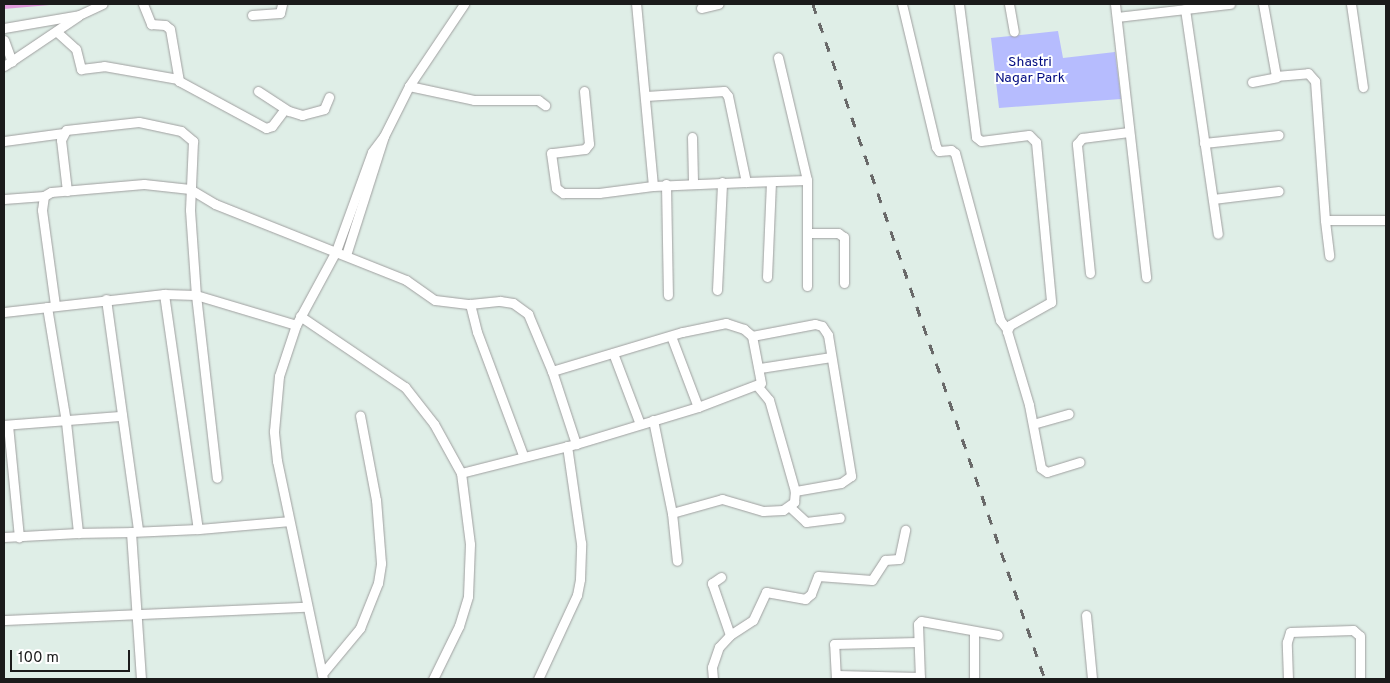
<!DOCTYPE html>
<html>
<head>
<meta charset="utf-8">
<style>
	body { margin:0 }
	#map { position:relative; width:1390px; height:683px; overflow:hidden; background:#dfeee7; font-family:Overpass,sans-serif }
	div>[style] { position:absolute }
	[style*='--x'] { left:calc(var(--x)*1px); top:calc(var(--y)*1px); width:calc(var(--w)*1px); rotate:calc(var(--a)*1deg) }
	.park>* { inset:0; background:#b6bcfe }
	.water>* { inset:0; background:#e09bdc }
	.roads { filter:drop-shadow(0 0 1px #9f9f9f) drop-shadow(0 0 1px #9f9f9f) }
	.minor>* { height:9px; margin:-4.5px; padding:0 4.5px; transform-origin:4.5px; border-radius:4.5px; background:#fff }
	.rail>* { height:2.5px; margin-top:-1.25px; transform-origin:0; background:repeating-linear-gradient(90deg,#696969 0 10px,transparent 0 20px) }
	span { translate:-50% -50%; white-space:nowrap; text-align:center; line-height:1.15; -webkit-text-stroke:4px #fff; paint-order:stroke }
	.park-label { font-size:14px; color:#010b81 }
	.frame { position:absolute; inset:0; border:5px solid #1b1b1b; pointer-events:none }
	.scale { position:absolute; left:10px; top:650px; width:120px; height:22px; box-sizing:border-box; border:2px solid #1b1b1b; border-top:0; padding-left:6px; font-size:15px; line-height:18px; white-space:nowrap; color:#1b1b1b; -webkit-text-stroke:4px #fff; paint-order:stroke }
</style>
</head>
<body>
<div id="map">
	<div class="park">
		<div style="clip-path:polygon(1058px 31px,1063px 58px,1115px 52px,1121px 99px,999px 108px,991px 38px)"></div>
	</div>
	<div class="water">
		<div style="clip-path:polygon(4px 4px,61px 4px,4px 9px)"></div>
	</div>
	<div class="roads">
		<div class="minor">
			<div style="--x:143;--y:4;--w:22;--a:68"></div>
			<div style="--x:151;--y:24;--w:14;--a:4"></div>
			<div style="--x:165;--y:25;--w:6;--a:39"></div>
			<div style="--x:170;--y:29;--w:53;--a:80.2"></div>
			<div style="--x:179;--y:81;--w:99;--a:28.4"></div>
			<div style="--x:266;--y:128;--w:6;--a:-18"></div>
			<div style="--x:272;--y:126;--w:21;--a:-53"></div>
			<div style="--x:902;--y:4;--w:147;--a:76.6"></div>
			<div style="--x:936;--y:147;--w:5;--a:53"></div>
			<div style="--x:939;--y:151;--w:12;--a:-5"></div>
			<div style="--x:951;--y:150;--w:5;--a:37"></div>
			<div style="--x:955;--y:153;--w:173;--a:74.9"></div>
			<div style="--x:1000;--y:320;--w:11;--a:52"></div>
			<div style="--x:959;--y:4;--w:134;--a:82.7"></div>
			<div style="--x:976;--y:137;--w:6;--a:39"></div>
			<div style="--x:981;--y:141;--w:48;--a:-7.1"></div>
			<div style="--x:1029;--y:135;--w:10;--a:45"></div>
			<div style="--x:1036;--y:142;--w:161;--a:84.6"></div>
			<div style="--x:1051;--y:302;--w:47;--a:150.7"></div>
			<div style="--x:1010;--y:325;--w:7;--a:117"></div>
			<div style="--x:1007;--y:331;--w:77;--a:73.4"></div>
			<div style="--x:1029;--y:405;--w:64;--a:79.2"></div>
			<div style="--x:1041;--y:468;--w:7;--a:34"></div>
			<div style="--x:1047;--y:472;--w:34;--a:-17"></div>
			<div style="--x:1009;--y:4;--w:28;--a:80"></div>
			<div style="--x:1115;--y:4;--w:275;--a:83.5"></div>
			<div style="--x:1263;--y:4;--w:73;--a:79.8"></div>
			<div style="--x:1276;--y:76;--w:32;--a:-5"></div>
			<div style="--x:1308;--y:73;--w:11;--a:49"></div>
			<div style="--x:1315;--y:81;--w:139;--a:85.9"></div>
			<div style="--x:1325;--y:220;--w:61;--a:0"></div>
			<div style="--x:1351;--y:4;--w:84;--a:81.8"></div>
			<div style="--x:701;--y:8;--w:18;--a:-13"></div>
			<div style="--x:1185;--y:9;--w:227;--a:81.7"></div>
			<div style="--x:252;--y:15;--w:28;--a:-4"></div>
			<div style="--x:280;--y:13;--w:9;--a:-77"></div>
			<div style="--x:1117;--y:17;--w:114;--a:-6.6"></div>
			<div style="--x:4;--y:28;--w:76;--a:-9.8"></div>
			<div style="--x:79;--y:15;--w:26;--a:-25"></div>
			<div style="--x:57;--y:32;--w:25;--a:42"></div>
			<div style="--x:76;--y:49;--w:21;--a:76"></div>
			<div style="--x:81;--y:69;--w:23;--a:-7"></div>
			<div style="--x:104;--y:66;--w:75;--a:10"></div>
			<div style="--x:4;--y:40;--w:23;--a:70"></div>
			<div style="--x:4;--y:66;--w:89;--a:-34"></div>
			<div style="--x:1252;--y:82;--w:25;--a:-11"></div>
			<div style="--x:409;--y:86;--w:66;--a:12.2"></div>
			<div style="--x:474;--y:100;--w:64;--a:0"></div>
			<div style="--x:538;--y:100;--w:9;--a:36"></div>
			<div style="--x:258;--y:91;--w:37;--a:33"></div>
			<div style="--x:289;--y:111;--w:14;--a:17"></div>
			<div style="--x:302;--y:115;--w:23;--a:-15"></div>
			<div style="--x:324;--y:109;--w:13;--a:-67"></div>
			<div style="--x:584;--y:91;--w:53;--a:84.6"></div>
			<div style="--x:589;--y:144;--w:6;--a:129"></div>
			<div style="--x:585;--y:149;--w:34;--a:173"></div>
			<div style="--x:551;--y:153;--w:35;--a:82"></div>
			<div style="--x:556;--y:188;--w:9;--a:36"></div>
			<div style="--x:563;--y:193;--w:36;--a:0"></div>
			<div style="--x:599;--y:193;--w:54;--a:-7.4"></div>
			<div style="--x:653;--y:186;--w:183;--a:-95.3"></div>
			<div style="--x:646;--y:96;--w:78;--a:-3.7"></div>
			<div style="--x:724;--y:91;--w:6;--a:51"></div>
			<div style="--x:728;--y:96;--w:88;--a:78.2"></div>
			<div style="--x:746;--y:182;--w:93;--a:177.5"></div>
			<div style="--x:692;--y:137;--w:45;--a:88.7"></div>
			<div style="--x:4;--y:141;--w:60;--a:-7.7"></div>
			<div style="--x:1204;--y:143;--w:75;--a:-6.1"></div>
			<div style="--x:807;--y:180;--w:106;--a:90"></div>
			<div style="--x:746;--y:182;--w:61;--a:-1.9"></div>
			<div style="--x:807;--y:180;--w:126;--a:-103.3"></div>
			<div style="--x:666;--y:184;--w:111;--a:89"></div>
			<div style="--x:67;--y:191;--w:51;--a:-96.7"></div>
			<div style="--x:61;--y:140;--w:11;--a:-63"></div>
			<div style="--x:66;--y:130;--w:73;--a:-6.3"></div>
			<div style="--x:139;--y:122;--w:43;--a:12.1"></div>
			<div style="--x:181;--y:131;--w:16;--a:40"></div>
			<div style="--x:193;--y:141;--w:69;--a:92.5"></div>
			<div style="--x:190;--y:210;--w:85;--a:86"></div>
			<div style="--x:196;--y:295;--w:184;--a:83.5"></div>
			<div style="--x:4;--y:199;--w:40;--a:-4.3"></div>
			<div style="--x:1213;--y:199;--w:66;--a:-6.9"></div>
			<div style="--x:1325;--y:221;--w:35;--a:83"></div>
			<div style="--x:808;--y:233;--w:30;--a:0"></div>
			<div style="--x:838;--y:233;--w:7;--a:34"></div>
			<div style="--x:844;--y:237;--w:46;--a:90"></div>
			<div style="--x:346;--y:255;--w:122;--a:-72.3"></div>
			<div style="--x:1090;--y:273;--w:130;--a:-95.8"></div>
			<div style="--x:1077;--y:144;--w:8;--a:-50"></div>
			<div style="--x:1082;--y:138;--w:47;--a:-7.3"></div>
			<div style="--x:767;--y:277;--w:95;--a:-87.6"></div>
			<div style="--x:717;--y:290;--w:108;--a:-87.3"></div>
			<div style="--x:164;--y:294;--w:32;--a:2"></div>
			<div style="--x:196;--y:295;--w:104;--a:16.7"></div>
			<div style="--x:106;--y:299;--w:234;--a:82.1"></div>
			<div style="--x:55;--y:305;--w:96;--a:-97.8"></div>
			<div style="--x:42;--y:210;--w:14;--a:-82"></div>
			<div style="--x:44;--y:196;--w:8;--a:-30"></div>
			<div style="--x:51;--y:192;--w:93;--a:-4.9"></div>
			<div style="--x:144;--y:184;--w:46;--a:6.2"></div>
			<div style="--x:190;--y:189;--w:29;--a:31"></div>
			<div style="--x:215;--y:204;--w:206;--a:21.7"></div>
			<div style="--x:406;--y:280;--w:35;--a:35"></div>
			<div style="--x:435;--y:300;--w:35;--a:7"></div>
			<div style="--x:47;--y:307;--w:117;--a:80.6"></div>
			<div style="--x:66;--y:422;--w:112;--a:83.8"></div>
			<div style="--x:78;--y:533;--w:53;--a:-1.1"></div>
			<div style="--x:4;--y:312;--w:161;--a:-6.4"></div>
			<div style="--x:164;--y:294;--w:237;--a:81.8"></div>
			<div style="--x:198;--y:529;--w:91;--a:-5"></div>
			<div style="--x:300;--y:316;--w:127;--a:34.1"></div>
			<div style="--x:405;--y:387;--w:47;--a:51.9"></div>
			<div style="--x:434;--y:424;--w:56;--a:61.1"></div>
			<div style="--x:461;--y:473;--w:119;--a:-14.2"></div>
			<div style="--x:576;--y:444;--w:127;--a:-16.9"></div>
			<div style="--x:698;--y:407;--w:67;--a:-20.9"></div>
			<div style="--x:761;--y:383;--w:48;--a:-100.8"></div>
			<div style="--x:752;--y:336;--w:11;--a:-139"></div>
			<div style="--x:744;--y:329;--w:19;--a:-162"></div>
			<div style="--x:726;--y:323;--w:45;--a:168.4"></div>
			<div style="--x:682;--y:332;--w:136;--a:163.3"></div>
			<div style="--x:671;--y:336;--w:76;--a:69.2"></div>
			<div style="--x:752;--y:336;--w:64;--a:-10.8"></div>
			<div style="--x:815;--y:324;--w:7;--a:16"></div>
			<div style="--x:822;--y:326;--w:11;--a:56"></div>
			<div style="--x:828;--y:335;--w:143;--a:80.7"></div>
			<div style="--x:851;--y:476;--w:12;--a:145"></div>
			<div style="--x:841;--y:483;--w:47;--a:170.1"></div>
			<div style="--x:613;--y:353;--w:76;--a:69.2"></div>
			<div style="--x:760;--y:368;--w:72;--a:-8.8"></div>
			<div style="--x:653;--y:420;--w:95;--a:78.5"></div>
			<div style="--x:672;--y:513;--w:52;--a:-15.6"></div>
			<div style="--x:722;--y:499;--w:43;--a:16.3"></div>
			<div style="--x:763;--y:511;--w:20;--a:-3"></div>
			<div style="--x:783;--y:510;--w:14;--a:-36"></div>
			<div style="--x:794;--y:502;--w:11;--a:-85"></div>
			<div style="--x:795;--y:491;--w:95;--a:-105.9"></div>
			<div style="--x:769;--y:400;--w:17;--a:-130"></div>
			<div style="--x:1033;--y:424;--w:37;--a:-16"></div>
			<div style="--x:4;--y:425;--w:118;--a:-4.4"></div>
			<div style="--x:8;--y:425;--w:113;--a:84.4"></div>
			<div style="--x:523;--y:455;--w:131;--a:-110.5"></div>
			<div style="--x:477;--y:332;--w:29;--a:-104"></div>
			<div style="--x:470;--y:304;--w:30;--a:-6"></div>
			<div style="--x:500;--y:301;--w:13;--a:9"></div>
			<div style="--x:513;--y:303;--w:19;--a:36"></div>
			<div style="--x:528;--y:314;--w:62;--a:67.2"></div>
			<div style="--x:552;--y:371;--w:77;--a:71.8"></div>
			<div style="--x:790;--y:507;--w:22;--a:43"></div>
			<div style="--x:806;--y:522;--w:34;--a:-7"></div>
			<div style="--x:672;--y:513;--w:48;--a:84.1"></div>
			<div style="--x:4;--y:537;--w:74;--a:-3.1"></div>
			<div style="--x:721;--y:577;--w:11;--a:146"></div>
			<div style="--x:712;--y:583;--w:55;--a:70.9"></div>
			<div style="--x:1086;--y:615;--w:64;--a:84.6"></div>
			<div style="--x:4;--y:620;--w:303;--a:-2.5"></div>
			<div style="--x:974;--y:631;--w:48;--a:90"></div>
			<div style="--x:322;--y:674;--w:60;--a:-50.4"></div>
			<div style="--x:360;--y:628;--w:48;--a:-68.2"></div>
			<div style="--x:378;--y:583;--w:20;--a:-81"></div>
			<div style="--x:381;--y:563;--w:63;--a:-94.5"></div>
			<div style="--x:376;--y:500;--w:86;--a:-100.7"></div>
			<div style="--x:836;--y:675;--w:84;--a:1.4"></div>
			<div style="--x:141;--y:679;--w:147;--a:-93.9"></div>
			<div style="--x:131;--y:532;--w:67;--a:-2.6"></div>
			<div style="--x:323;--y:679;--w:223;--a:-101.9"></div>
			<div style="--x:277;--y:461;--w:30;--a:-96"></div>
			<div style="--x:274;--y:431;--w:55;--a:-84.8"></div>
			<div style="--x:279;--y:376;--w:54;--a:-71.6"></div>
			<div style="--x:296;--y:325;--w:84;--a:-61.6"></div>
			<div style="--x:336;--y:251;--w:105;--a:-70"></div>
			<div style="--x:372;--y:152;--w:20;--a:-53"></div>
			<div style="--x:384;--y:136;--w:56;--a:-63.4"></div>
			<div style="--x:409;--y:86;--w:99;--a:-56.1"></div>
			<div style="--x:433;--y:679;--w:59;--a:-63.9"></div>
			<div style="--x:459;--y:626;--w:31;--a:-73"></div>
			<div style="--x:468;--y:596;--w:52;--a:-87.8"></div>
			<div style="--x:470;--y:544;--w:72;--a:-97.2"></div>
			<div style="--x:538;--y:679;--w:93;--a:-65.1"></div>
			<div style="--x:577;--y:595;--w:16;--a:-79"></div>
			<div style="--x:580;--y:579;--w:36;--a:-88"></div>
			<div style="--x:581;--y:543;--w:98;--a:-98.2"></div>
			<div style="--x:713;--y:679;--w:12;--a:-95"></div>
			<div style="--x:712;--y:667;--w:21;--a:-71"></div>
			<div style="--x:719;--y:647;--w:16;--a:-47"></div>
			<div style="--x:730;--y:635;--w:27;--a:-33"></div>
			<div style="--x:753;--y:620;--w:31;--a:-65"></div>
			<div style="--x:766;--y:592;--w:40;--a:10"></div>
			<div style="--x:805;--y:599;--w:8;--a:-40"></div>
			<div style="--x:811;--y:594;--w:19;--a:-69"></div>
			<div style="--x:818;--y:576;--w:54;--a:4.2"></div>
			<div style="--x:872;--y:580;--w:24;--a:-57"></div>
			<div style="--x:885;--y:560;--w:14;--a:-4"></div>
			<div style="--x:899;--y:559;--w:30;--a:-78"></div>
			<div style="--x:836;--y:679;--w:35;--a:-93"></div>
			<div style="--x:834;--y:644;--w:84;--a:-1.4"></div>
			<div style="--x:920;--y:679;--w:55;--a:-92.1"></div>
			<div style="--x:918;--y:624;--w:4;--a:-45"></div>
			<div style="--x:921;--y:621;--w:78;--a:10.3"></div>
			<div style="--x:1288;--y:679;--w:37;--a:-92"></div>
			<div style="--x:1287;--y:642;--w:10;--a:-73"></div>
			<div style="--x:1290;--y:632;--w:63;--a:-1.8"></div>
			<div style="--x:1353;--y:630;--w:9;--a:41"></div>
			<div style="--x:1360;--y:636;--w:43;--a:90"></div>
		</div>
	</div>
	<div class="rail">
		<div style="--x:813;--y:4;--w:714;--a:71.03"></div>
	</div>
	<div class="park-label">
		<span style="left:1030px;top:71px">Shastri<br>Nagar Park</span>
	</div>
	<div class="frame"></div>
	<div class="scale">100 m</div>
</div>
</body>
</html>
